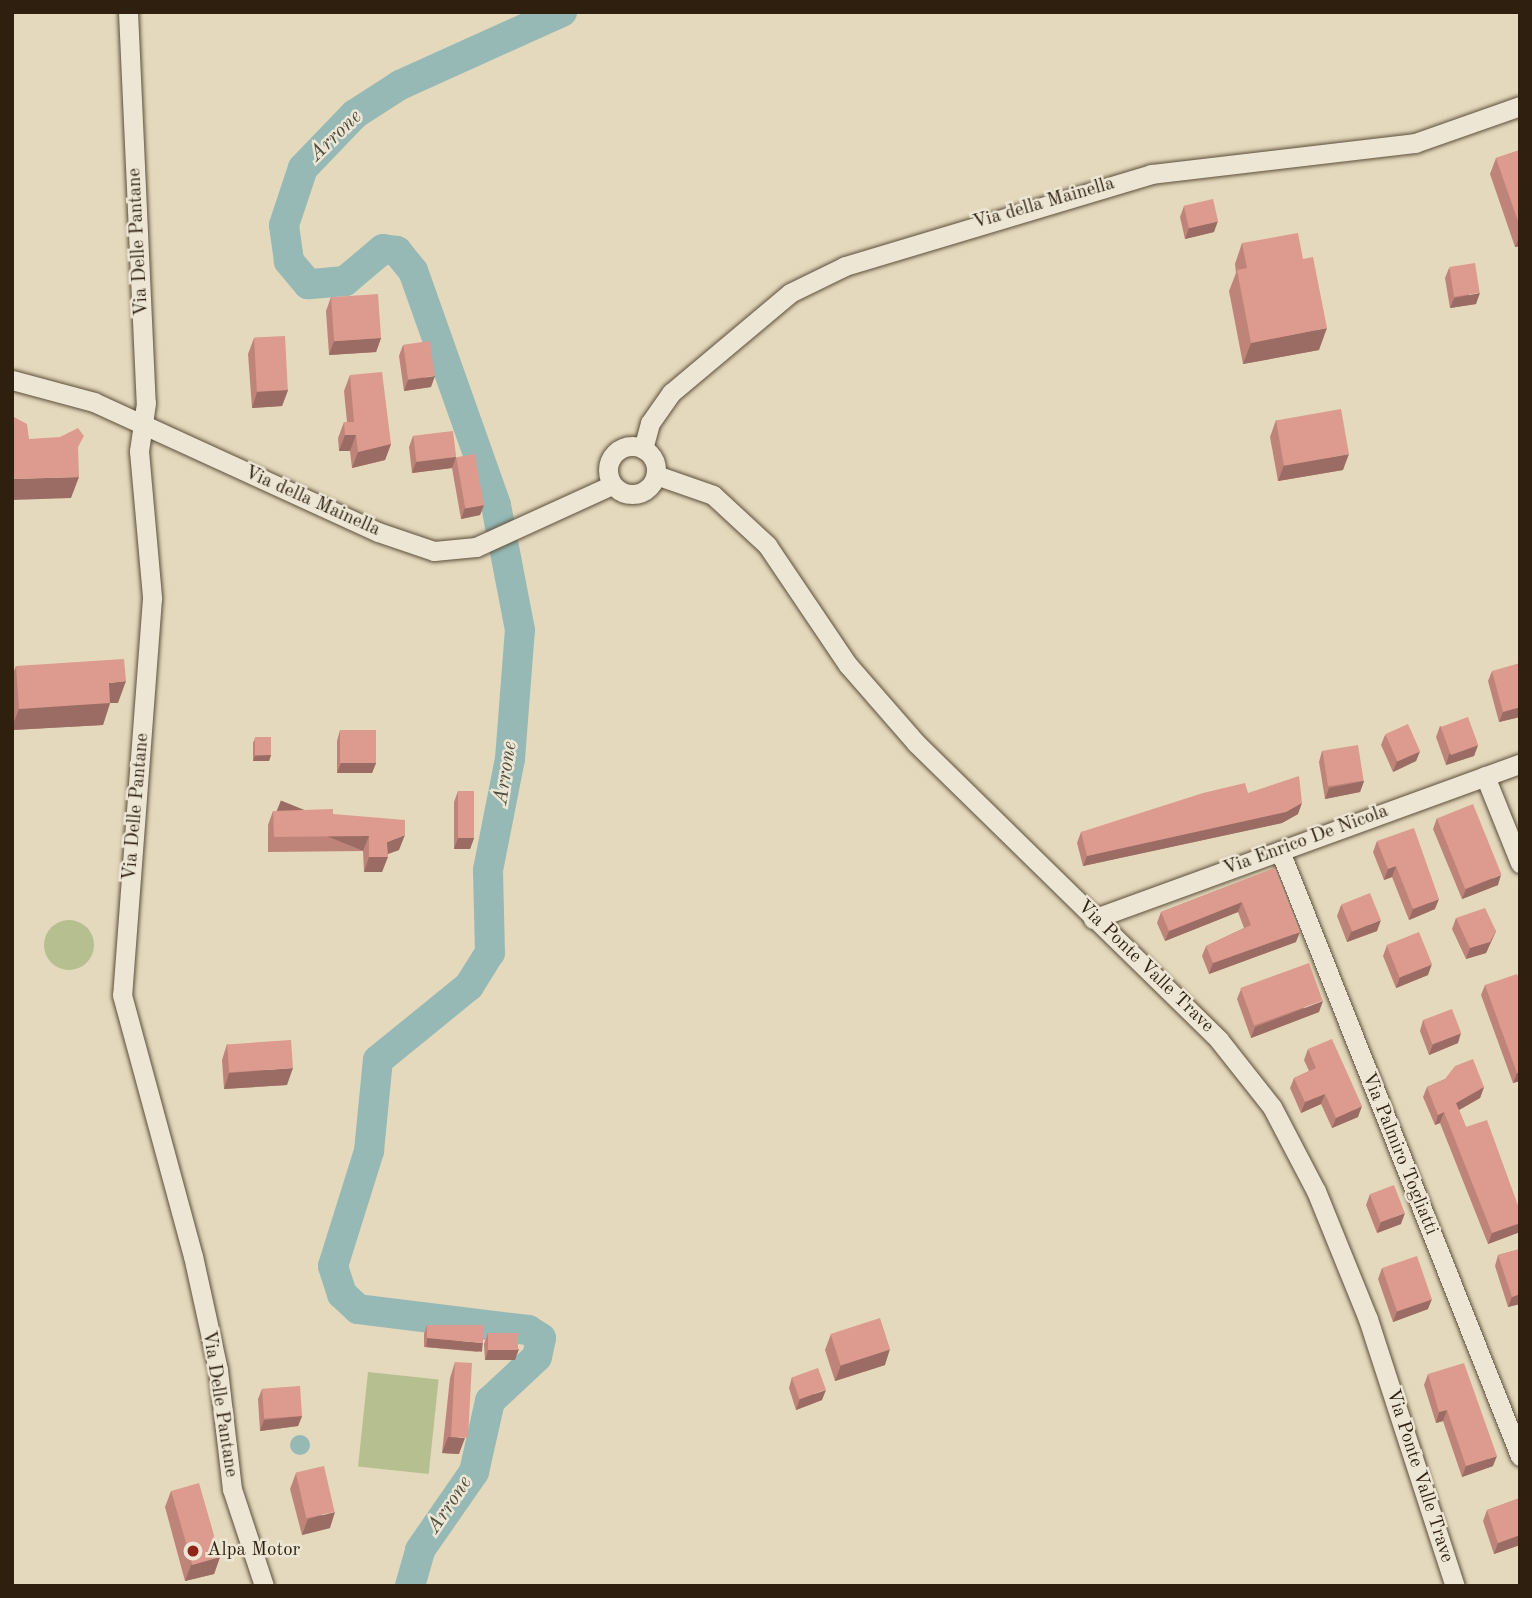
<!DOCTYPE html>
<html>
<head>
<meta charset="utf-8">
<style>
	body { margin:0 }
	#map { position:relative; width:1532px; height:1598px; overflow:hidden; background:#e4d9bd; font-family:"Old Standard TT",serif }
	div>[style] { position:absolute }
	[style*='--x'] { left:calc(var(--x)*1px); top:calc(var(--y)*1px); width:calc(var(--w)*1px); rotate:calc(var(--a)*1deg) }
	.green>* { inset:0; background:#b6bf8f; transform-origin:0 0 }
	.round { border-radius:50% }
	.water>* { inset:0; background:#96b9b6 }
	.river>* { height:30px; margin:-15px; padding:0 15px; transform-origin:15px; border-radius:15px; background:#96b9b6 }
	.roads { filter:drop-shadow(0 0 2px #5c4e3a) drop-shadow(0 0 2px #5c4e3a) }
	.minor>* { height:19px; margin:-9.5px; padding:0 9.5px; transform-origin:9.5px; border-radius:9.5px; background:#ede6d4 }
	.minor>.ring { margin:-9.5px; padding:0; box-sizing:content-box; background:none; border:19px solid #ede6d4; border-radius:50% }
	.wall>* { inset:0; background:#be847a }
	.shaded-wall>* { inset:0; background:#9b6c63; transform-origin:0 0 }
	.building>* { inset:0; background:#dd9a8e; transform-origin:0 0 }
	.dots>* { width:19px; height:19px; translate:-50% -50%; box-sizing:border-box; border:4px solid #ede6d4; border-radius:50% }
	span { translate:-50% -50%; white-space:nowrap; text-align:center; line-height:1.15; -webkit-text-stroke:5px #ede6d4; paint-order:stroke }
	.street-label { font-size:19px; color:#2e1f0e }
	.poi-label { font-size:19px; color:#2e1f0e }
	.left { translate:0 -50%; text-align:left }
	.water-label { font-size:21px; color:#4d4d40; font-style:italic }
	.frame { position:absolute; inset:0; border:14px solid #2e1f0e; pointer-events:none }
</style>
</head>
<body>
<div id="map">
	<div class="green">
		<div class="round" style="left:44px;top:920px;width:50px;height:50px"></div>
		<div style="left:368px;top:1372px;width:71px;height:95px;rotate:6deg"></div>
	</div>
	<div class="water">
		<div class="round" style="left:290px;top:1435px;width:20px;height:20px"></div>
	</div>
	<div class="river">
		<div style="--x:410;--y:1586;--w:37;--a:-74"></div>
		<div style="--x:420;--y:1550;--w:95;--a:-55.3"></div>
		<div style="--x:474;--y:1472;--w:73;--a:-77.3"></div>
		<div style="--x:490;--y:1401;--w:64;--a:-43.1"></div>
		<div style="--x:537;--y:1357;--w:19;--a:-78"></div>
		<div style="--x:541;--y:1338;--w:15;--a:-148"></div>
		<div style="--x:528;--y:1330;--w:171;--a:-173"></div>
		<div style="--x:358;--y:1309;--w:22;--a:-137"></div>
		<div style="--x:342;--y:1294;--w:29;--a:-108"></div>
		<div style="--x:333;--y:1266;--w:121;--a:-72.6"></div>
		<div style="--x:369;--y:1151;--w:91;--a:-84.4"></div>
		<div style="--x:378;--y:1060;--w:117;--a:-39.1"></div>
		<div style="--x:469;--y:986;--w:39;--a:-58"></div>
		<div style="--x:490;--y:953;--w:83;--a:-91.4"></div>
		<div style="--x:488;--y:870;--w:113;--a:-78.8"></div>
		<div style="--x:510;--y:759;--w:129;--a:-85.6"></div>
		<div style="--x:520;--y:630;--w:127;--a:-100.9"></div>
		<div style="--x:496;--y:505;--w:248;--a:-109.5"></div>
		<div style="--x:413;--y:271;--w:26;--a:-129"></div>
		<div style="--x:397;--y:251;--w:14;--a:-172"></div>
		<div style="--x:383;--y:249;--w:50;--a:139.9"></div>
		<div style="--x:345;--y:281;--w:37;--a:175"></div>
		<div style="--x:308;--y:284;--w:30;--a:-130"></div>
		<div style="--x:289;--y:261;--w:36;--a:-98"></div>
		<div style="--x:284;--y:225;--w:60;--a:-71.6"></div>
		<div style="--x:303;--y:168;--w:75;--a:-46.1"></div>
		<div style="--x:355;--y:114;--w:54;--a:-32.8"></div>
		<div style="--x:400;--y:85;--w:178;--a:-24.3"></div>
	</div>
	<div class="roads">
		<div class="minor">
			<div style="--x:128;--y:12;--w:391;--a:87.4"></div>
			<div style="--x:146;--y:403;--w:49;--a:98.3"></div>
			<div style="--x:139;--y:451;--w:148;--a:84.9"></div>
			<div style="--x:152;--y:598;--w:398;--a:94.3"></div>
			<div style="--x:122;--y:995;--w:270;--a:74.8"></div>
			<div style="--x:193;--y:1256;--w:117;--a:77.6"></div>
			<div style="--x:218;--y:1370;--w:120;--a:83.3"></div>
			<div style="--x:232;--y:1489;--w:102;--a:71.7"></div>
			<div style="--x:12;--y:380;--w:85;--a:15"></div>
			<div style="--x:94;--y:402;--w:312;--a:24.6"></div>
			<div style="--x:378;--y:532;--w:59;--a:18.7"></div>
			<div style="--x:434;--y:551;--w:42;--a:-5.4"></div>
			<div style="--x:476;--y:547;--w:149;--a:-24.5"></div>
			<div class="ring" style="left:608px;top:446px;width:29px;height:29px"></div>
			<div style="--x:643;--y:449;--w:27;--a:-75"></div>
			<div style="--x:650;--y:423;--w:37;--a:-55"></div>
			<div style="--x:671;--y:393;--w:155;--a:-40"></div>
			<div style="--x:790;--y:293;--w:61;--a:-26.1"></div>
			<div style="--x:845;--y:266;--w:320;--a:-16.7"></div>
			<div style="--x:1151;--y:174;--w:266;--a:-6.7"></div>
			<div style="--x:1415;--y:143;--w:111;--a:-19.4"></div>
			<div style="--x:656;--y:475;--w:60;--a:19.3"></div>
			<div style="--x:713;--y:495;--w:74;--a:42.8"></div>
			<div style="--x:767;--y:545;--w:145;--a:56"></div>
			<div style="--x:848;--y:665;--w:103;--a:48.9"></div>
			<div style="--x:916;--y:743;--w:424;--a:44.4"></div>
			<div style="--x:1219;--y:1040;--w:85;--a:51.7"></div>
			<div style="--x:1272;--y:1107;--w:95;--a:62.4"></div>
			<div style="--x:1316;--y:1191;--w:138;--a:67.9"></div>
			<div style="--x:1368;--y:1319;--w:281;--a:72"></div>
			<div style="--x:1485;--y:776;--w:94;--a:68.1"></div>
			<div style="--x:1280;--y:851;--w:651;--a:68.36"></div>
			<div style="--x:1093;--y:919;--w:454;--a:-20"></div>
		</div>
	</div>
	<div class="wall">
		<div style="clip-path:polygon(1520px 150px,1520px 246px,1515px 247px,1490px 174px,1496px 158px)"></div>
		<div style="clip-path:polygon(1184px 206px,1214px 232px,1185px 239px,1180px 217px)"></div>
		<div style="clip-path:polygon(1242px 243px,1303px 259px,1319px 350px,1243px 364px,1229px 291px,1236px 273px,1235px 264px)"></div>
		<div style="clip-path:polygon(1449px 268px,1476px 304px,1450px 308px,1445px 278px)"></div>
		<div style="clip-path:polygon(331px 297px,381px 338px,376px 352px,329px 355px,326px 311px)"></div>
		<div style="clip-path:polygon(254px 338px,288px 390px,282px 406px,252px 408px,248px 354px)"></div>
		<div style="clip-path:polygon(403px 345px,431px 387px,404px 391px,399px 356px)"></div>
		<div style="clip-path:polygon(350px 375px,391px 444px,385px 460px,352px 468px,350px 451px,339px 451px,338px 438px,344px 422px,347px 422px,344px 391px)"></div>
		<div style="clip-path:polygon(1276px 420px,1343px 470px,1278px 481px,1270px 437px)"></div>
		<div style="clip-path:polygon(413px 436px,456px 457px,484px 505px,480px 515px,461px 519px,452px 468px,412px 473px,409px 447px)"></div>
		<div style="clip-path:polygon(16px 666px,118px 703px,110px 703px,103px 725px,12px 730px,12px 676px)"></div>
		<div style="clip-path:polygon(1492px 671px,1520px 717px,1499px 722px,1488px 681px)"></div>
		<div style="clip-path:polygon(1440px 726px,1478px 745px,1474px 756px,1446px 765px,1436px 737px)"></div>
		<div style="clip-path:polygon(340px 730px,376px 763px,372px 773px,337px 773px,337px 741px)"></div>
		<div style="clip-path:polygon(1385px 735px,1420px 751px,1416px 761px,1393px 772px,1381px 745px)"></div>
		<div style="clip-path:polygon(255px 738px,271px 755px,269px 761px,253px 761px,253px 743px)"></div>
		<div style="clip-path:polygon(1322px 751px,1364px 781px,1360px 792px,1325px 799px,1319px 762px)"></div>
		<div style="clip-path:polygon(458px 791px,474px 838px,470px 849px,454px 849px,454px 802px)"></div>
		<div style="clip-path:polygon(1248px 793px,1298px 814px,1282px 823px,1083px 866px,1077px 843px,1081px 832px)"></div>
		<div style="clip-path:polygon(273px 811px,333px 814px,399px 850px,388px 854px,382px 872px,364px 872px,363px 851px,268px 852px,268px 825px)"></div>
		<div style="clip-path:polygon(1437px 818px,1498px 885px,1462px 899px,1433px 829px)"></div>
		<div style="clip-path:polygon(1377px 841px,1435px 909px,1409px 920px,1392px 877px,1384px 880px,1373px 852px)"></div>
		<div style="clip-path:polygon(1275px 868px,1296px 942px,1209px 974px,1202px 956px,1206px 946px,1244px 928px,1238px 912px,1165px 941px,1157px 923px,1161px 912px)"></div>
		<div style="clip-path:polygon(1341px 905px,1377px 931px,1347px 942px,1337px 916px)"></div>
		<div style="clip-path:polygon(1456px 918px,1496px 931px,1486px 953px,1466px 959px,1452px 929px)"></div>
		<div style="clip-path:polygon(1387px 945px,1428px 975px,1396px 988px,1383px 956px)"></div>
		<div style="clip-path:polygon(1520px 983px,1520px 1081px,1513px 1083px,1481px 995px,1485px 985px)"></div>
		<div style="clip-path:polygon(1241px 989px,1319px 1012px,1251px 1038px,1237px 999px)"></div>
		<div style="clip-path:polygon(1423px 1020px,1458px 1043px,1429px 1055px,1420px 1031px)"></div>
		<div style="clip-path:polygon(227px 1044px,287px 1085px,224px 1089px,222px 1060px)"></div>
		<div style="clip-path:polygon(1308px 1049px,1358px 1117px,1332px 1128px,1321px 1104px,1301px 1113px,1290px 1088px,1294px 1078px,1309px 1071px,1304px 1060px)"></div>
		<div style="clip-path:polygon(1445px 1079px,1484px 1087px,1480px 1098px,1459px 1110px,1466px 1127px,1520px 1232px,1488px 1244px,1440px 1123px,1435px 1125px,1423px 1097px,1427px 1087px)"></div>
		<div style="clip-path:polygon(1370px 1194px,1401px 1224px,1377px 1233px,1366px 1205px)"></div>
		<div style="clip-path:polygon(1520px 1249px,1520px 1304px,1508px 1307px,1495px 1266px,1498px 1255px)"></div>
		<div style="clip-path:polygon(1382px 1268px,1428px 1309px,1393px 1322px,1378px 1279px)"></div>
		<div style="clip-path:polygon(427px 1325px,479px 1352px,424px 1347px,424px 1334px)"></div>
		<div style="clip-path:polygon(488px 1333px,515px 1360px,485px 1360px,484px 1344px)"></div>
		<div style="clip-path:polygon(831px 1334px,885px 1365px,835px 1381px,825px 1350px)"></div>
		<div style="clip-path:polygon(455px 1362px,459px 1454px,442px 1453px,450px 1378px)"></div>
		<div style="clip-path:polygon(1428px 1374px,1493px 1466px,1462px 1477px,1443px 1421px,1436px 1423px,1424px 1385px)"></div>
		<div style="clip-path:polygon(792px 1377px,822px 1400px,796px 1410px,789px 1388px)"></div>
		<div style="clip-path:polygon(262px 1389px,302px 1416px,298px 1426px,260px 1431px,258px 1399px)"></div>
		<div style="clip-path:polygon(296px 1473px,330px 1528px,302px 1535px,290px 1489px)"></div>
		<div style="clip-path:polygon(171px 1491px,220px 1557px,214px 1574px,185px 1581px,165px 1507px)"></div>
		<div style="clip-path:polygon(1520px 1498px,1520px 1545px,1494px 1554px,1483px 1521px,1487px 1510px)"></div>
	</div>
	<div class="shaded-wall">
		<div style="clip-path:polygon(1218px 221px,1214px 232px,1185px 239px,1189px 228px)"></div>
		<div style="clip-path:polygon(1520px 235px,1520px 246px,1515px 247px)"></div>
		<div style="clip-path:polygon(1480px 293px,1476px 304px,1450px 308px,1454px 298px)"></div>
		<div style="clip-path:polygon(1327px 328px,1319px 350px,1243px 364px,1251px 343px)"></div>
		<div style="clip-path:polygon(381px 338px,376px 352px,329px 355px,334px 341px)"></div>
		<div style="clip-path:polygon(435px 376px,431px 387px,404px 391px,408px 380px)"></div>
		<div style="clip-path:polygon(288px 390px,282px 406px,252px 408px,257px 392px)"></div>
		<div style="clip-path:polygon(345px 435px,356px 435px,350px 451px,339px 451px)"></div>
		<div style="clip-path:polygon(391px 444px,385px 460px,352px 468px,358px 452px)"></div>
		<div style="clip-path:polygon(1349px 454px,1343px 470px,1278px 481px,1284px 465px)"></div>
		<div style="clip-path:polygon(456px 457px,452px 468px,412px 473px,416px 462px)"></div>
		<div style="clip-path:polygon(79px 477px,71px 498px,12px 500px,12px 479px)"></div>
		<div style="clip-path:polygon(484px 505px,480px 515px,461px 519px,465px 508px)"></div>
		<div style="clip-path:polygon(126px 681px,118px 703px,110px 703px,103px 725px,12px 730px,12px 727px,19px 709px,109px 683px)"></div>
		<div style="clip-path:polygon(1520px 707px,1520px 717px,1499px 722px,1503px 712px)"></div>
		<div style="clip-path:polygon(1478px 745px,1474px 756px,1446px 765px,1449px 754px)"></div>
		<div style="clip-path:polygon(1420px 751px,1416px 761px,1393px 772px,1397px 761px)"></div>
		<div style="clip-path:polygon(271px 755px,269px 761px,253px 761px,255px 756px)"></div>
		<div style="clip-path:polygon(341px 763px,376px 763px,372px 773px,337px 773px)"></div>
		<div style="clip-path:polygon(1364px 781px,1360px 792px,1325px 799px,1329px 788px)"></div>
		<div style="clip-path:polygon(1302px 803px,1298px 814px,1282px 823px,1083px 866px,1087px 856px)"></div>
		<div style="clip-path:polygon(405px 835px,399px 850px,382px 856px,387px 842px)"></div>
		<div style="left:369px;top:836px;width:16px;height:95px;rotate:112deg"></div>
		<div style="clip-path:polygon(458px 838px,474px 838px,470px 849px,454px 849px)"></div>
		<div style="clip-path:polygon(369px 857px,388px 857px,382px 872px,364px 872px)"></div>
		<div style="clip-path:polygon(1396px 866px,1392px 877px,1384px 880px,1388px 869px)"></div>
		<div style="clip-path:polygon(1501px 875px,1498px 885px,1462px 899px,1466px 889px)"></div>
		<div style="clip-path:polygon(1439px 899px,1435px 909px,1409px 920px,1413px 909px)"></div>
		<div style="clip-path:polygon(1242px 902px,1238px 912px,1165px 941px,1169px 931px)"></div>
		<div style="clip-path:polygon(1381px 920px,1377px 931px,1347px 942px,1351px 932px)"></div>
		<div style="clip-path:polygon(1496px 931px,1486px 953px,1466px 959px,1470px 948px)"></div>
		<div style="clip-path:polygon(1300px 932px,1296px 942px,1209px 974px,1213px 963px)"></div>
		<div style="clip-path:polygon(1432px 964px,1428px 975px,1396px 988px,1400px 977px)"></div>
		<div style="clip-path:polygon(1323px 1001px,1319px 1012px,1251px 1038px,1255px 1027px)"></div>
		<div style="clip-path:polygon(1461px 1033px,1458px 1043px,1429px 1055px,1433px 1044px)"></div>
		<div style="clip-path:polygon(293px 1068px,287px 1085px,224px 1089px,229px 1073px)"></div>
		<div style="clip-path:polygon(1520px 1072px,1520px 1081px,1513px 1083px,1517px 1073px)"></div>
		<div style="clip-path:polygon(1484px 1087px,1480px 1098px,1452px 1114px,1456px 1103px)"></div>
		<div style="clip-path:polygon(1325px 1094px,1321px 1104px,1301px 1113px,1305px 1102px)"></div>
		<div style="clip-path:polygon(1362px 1106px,1358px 1117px,1332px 1128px,1336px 1118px)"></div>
		<div style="clip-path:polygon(1444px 1112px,1440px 1123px,1435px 1125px,1438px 1115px)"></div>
		<div style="clip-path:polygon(1405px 1213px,1401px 1224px,1377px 1233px,1381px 1222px)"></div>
		<div style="clip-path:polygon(1520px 1223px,1520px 1232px,1488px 1244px,1492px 1233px)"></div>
		<div style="clip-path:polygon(1520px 1294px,1520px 1304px,1508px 1307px,1512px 1297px)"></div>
		<div style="clip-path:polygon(1432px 1299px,1428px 1309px,1393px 1322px,1397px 1311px)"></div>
		<div style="left:427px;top:1338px;width:56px;height:9px;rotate:5deg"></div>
		<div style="clip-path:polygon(519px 1349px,515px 1360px,485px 1360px,488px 1350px)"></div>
		<div style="clip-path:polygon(890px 1349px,885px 1365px,835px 1381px,841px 1365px)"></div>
		<div style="clip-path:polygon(826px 1390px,822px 1400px,796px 1410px,800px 1399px)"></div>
		<div style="clip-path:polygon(1447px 1410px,1443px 1421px,1436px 1423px,1439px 1412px)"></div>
		<div style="clip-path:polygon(302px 1416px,298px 1426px,260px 1431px,264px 1420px)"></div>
		<div style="clip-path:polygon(448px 1437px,465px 1438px,459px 1454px,442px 1453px)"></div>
		<div style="clip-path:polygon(1497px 1456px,1493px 1466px,1462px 1477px,1466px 1466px)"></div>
		<div style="clip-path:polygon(335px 1512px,330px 1528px,302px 1535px,308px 1519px)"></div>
		<div style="clip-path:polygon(1520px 1535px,1520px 1545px,1494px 1554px,1498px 1543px)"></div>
		<div style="clip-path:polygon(220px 1557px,214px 1574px,185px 1581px,191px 1565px)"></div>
	</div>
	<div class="building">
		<div style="clip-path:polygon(1520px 150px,1520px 227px,1496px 158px)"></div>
		<div style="left:1213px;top:199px;width:23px;height:30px;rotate:77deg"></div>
		<div style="clip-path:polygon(1298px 233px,1303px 259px,1313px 257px,1327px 328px,1251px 343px,1237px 270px,1247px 268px,1242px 243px)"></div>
		<div style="left:1475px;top:263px;width:30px;height:26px;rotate:81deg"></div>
		<div style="left:378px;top:294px;width:44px;height:47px;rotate:86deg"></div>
		<div style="left:285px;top:336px;width:54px;height:31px;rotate:87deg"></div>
		<div style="left:430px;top:341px;width:35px;height:27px;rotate:82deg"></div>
		<div style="clip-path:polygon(382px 372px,391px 444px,358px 452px,356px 435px,345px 435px,344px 422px,354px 422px,350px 375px)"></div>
		<div style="left:1341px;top:409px;width:46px;height:66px;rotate:80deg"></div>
		<div style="clip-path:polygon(12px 416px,27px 424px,29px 439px,60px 437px,78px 428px,84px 436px,78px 447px,79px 477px,12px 479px)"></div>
		<div style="left:453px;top:431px;width:26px;height:40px;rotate:83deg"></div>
		<div style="left:475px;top:454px;width:52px;height:19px;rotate:80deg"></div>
		<div style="clip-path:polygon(124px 659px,126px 681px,109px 683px,110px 703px,19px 709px,16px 666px)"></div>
		<div style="clip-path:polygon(1520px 663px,1520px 707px,1503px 712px,1492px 671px)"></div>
		<div style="left:1468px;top:717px;width:30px;height:29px;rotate:70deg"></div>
		<div style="left:1408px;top:724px;width:30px;height:25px;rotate:66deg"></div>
		<div style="left:340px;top:730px;width:36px;height:33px"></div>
		<div style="left:271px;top:737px;width:18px;height:16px;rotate:90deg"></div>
		<div style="left:1358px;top:745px;width:36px;height:36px;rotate:81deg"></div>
		<div style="clip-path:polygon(1299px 776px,1302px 803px,1286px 812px,1087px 856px,1081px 832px,1203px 793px,1245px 783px,1248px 793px)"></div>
		<div style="left:458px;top:791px;width:16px;height:47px"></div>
		<div style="left:1473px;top:804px;width:76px;height:39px;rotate:68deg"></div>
		<div style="clip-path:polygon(333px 809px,333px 814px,405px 820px,405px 835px,387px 842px,388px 857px,369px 857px,369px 836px,274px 837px,273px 811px)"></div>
		<div style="clip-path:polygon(1414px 828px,1439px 899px,1413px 909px,1396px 866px,1388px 869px,1377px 841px)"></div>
		<div style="clip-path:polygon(1275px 868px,1300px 932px,1213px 963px,1206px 946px,1251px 925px,1242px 902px,1169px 931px,1161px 912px)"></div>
		<div style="left:1370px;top:893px;width:29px;height:31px;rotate:68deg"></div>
		<div style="clip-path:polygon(1485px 908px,1496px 931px,1490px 942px,1470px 948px,1456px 918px)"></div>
		<div style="left:1419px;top:932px;width:35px;height:35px;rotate:68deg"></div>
		<div style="left:1309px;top:963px;width:40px;height:73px;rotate:70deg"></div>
		<div style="clip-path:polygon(1517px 974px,1520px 983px,1520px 1072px,1517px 1073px,1485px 985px)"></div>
		<div style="left:1452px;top:1009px;width:26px;height:31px;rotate:69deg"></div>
		<div style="clip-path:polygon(1332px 1039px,1362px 1106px,1336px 1118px,1325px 1094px,1305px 1102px,1294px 1078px,1316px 1068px,1308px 1049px)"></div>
		<div style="left:291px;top:1040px;width:28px;height:64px;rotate:86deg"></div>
		<div style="clip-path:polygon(1473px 1059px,1484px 1087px,1456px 1103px,1466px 1127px,1487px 1120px,1520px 1211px,1520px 1223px,1492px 1233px,1444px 1112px,1438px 1115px,1427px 1087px,1445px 1079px,1455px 1066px)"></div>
		<div style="left:1394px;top:1185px;width:30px;height:26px;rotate:69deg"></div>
		<div style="clip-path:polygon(1520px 1249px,1520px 1294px,1512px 1297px,1498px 1255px)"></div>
		<div style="left:1417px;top:1256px;width:46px;height:37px;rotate:71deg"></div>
		<div style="left:880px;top:1318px;width:33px;height:52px;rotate:72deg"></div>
		<div style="clip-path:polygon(427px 1325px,483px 1325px,483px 1343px,427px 1338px)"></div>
		<div style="left:488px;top:1333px;width:30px;height:17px"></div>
		<div style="left:455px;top:1362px;width:17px;height:75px;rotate:3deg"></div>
		<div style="clip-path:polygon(1464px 1363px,1497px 1456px,1466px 1466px,1447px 1410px,1439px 1412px,1428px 1374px)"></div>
		<div style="left:818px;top:1368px;width:23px;height:28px;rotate:70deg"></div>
		<div style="left:300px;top:1386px;width:30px;height:38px;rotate:86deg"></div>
		<div style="left:324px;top:1466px;width:47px;height:29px;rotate:77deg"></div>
		<div style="left:199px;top:1483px;width:77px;height:29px;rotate:74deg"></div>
		<div style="clip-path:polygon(1520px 1498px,1520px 1535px,1498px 1543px,1487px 1510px)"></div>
	</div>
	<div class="dots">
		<div style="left:193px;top:1551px;background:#8f2418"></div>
	</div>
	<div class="street-label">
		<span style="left:1044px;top:204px;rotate:-16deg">Via della Mainella</span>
		<span style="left:139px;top:242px;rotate:-93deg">Via Delle Pantane</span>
		<span style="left:312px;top:502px;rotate:24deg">Via della Mainella</span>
		<span style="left:137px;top:807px;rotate:-85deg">Via Delle Pantane</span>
		<span style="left:1306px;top:841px;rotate:-20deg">Via Enrico De Nicola</span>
		<span style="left:1145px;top:967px;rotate:44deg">Via Ponte Valle Trave</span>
		<span style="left:1399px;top:1154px;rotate:68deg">Via Palmiro Togliatti</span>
		<span style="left:219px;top:1404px;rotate:81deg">Via Delle Pantane</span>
		<span style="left:1419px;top:1476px;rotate:72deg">Via Ponte Valle Trave</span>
	</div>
	<div class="poi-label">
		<span class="left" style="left:207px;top:1551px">Alpa Motor</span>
	</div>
	<div class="water-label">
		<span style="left:336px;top:136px;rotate:-44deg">Arrone</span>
		<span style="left:506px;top:773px;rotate:-81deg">Arrone</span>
		<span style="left:450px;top:1505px;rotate:-56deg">Arrone</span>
	</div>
	<div class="frame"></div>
</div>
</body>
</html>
